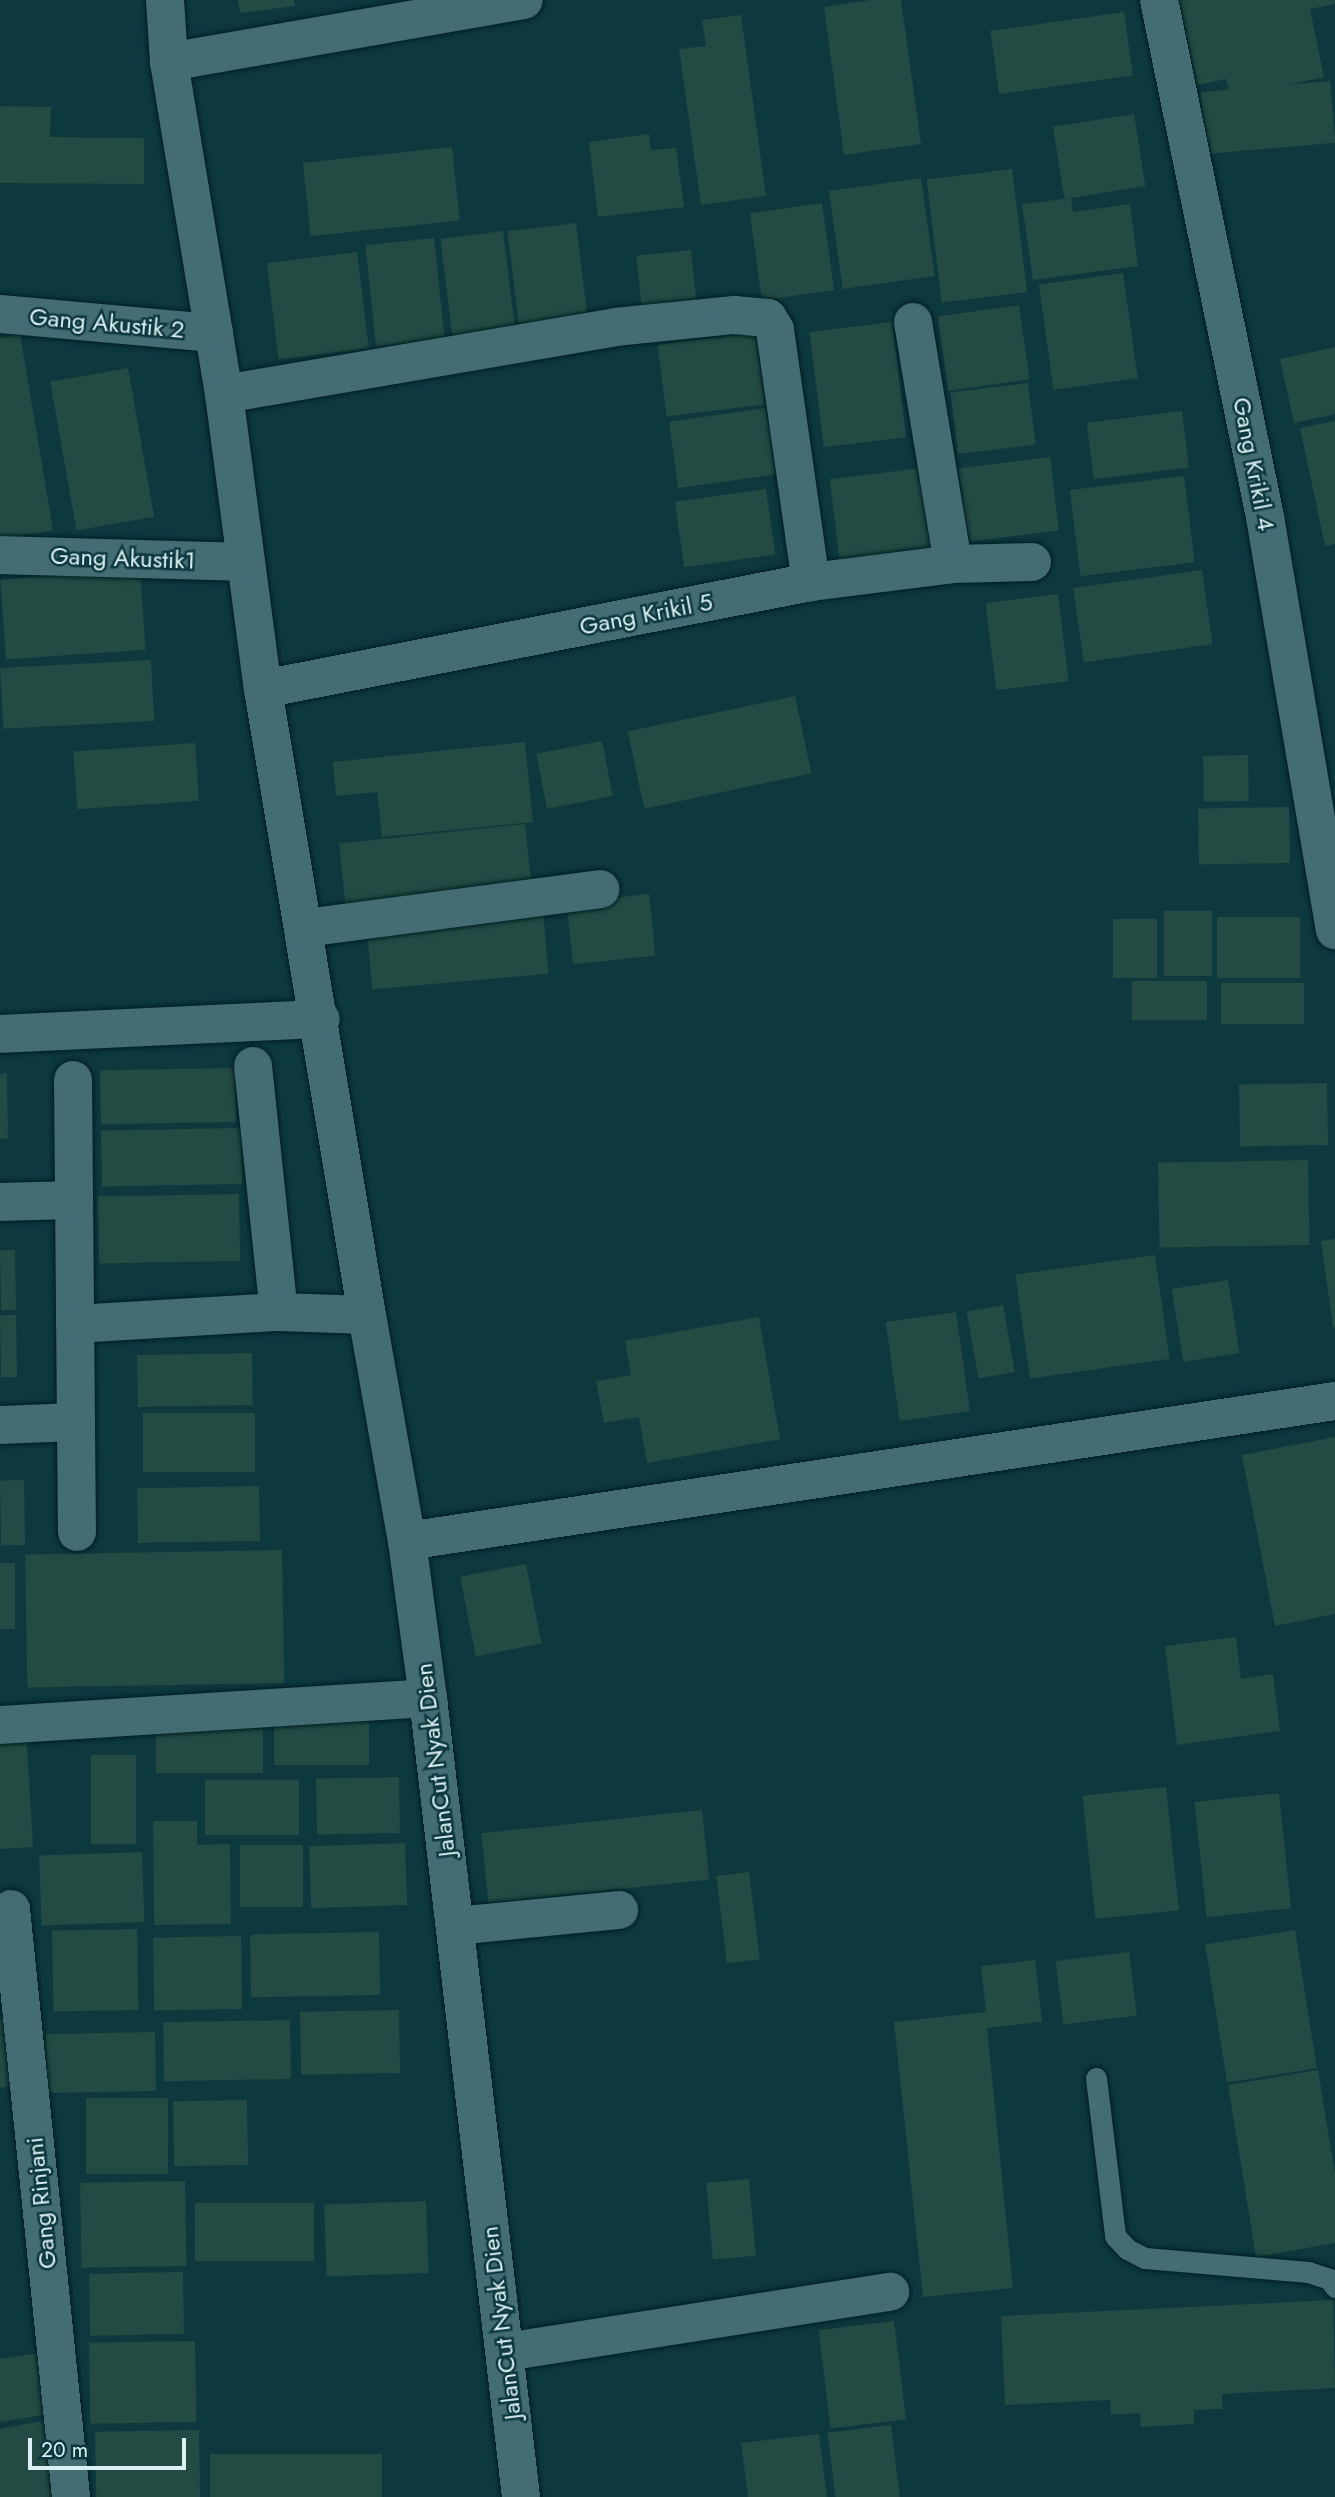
<!DOCTYPE html>
<html>
<head>
<meta charset="utf-8">
<style>
	body { margin:0 }
	#map { position:relative; width:1335px; height:2497px; overflow:hidden; background:#0c383e; font-family:Jost,sans-serif }
	div>[style] { position:absolute }
	[style*='--x'] { left:calc(var(--x)*1px); top:calc(var(--y)*1px); width:calc(var(--w)*1px); rotate:calc(var(--a)*1deg) }
	.building>* { inset:0; background:#234b44; transform-origin:0 0 }
	.roads { filter:drop-shadow(0 0 2px #001e22) drop-shadow(0 0 2px #001e22) }
	.lane>* { height:21px; margin:-10.5px; padding:0 10.5px; transform-origin:10.5px; border-radius:10.5px; background:#436c73 }
	.street>* { height:38px; margin:-19px; padding:0 19px; transform-origin:19px; border-radius:19px; background:#436c73 }
	span { translate:-50% -50%; white-space:nowrap; text-align:center; line-height:1.15; -webkit-text-stroke:5px #0c383e; paint-order:stroke }
	.street-label { font-size:24px; color:#daf0f4 }
	.scale { position:absolute; left:28px; top:2438px; width:158px; height:32px; box-sizing:border-box; border:4px solid #daf0f4; border-top:0; padding-left:9px; font-size:21px; line-height:24px; white-space:nowrap; color:#daf0f4; -webkit-text-stroke:5px #0c383e; paint-order:stroke }
</style>
</head>
<body>
<div id="map">
	<div class="building">
		<div style="clip-path:polygon(238px 0,294px 0,295px 6px,240px 13px)"></div>
		<div style="clip-path:polygon(870px 0,901px 0,921px 144px,844px 155px,824px 7px)"></div>
		<div style="clip-path:polygon(1179px 0,1335px 0,1335px 4px,1310px 9px,1324px 77px,1230px 97px,1226px 79px,1197px 85px)"></div>
		<div style="left:1124px;top:12px;width:64px;height:135px;rotate:82deg"></div>
		<div style="clip-path:polygon(741px 15px,766px 196px,701px 205px,679px 49px,706px 46px,702px 20px)"></div>
		<div style="left:1330px;top:81px;width:62px;height:130px;rotate:85deg"></div>
		<div style="clip-path:polygon(0 106px,51px 107px,50px 137px,144px 138px,144px 184px,0 183px)"></div>
		<div style="left:1134px;top:114px;width:73px;height:82px;rotate:81deg"></div>
		<div style="clip-path:polygon(649px 134px,651px 150px,676px 148px,684px 207px,598px 217px,589px 142px)"></div>
		<div style="left:452px;top:147px;width:74px;height:150px;rotate:84deg"></div>
		<div style="left:1012px;top:169px;width:124px;height:86px;rotate:83deg"></div>
		<div style="left:921px;top:178px;width:99px;height:93px;rotate:82deg"></div>
		<div style="clip-path:polygon(1071px 198px,1073px 212px,1130px 204px,1138px 266px,1033px 280px,1022px 204px)"></div>
		<div style="left:822px;top:203px;width:88px;height:73px;rotate:82deg"></div>
		<div style="left:576px;top:223px;width:93px;height:69px;rotate:83deg"></div>
		<div style="left:503px;top:231px;width:102px;height:63px;rotate:83deg"></div>
		<div style="left:434px;top:238px;width:102px;height:69px;rotate:84deg"></div>
		<div style="left:691px;top:250px;width:55px;height:55px;rotate:84deg"></div>
		<div style="left:357px;top:252px;width:97px;height:91px;rotate:83deg"></div>
		<div style="left:1123px;top:273px;width:106px;height:85px;rotate:82deg"></div>
		<div style="left:1019px;top:305px;width:75px;height:82px;rotate:82deg"></div>
		<div style="left:892px;top:322px;width:116px;height:83px;rotate:83deg"></div>
		<div style="left:756px;top:333px;width:72px;height:99px;rotate:83deg"></div>
		<div style="clip-path:polygon(20px 334px,53px 530px,0 539px,0 338px)"></div>
		<div style="clip-path:polygon(1335px 347px,1335px 414px,1294px 423px,1280px 359px)"></div>
		<div style="left:128px;top:368px;width:151px;height:79px;rotate:80deg"></div>
		<div style="left:1028px;top:383px;width:62px;height:78px;rotate:83deg"></div>
		<div style="left:766px;top:408px;width:67px;height:98px;rotate:82deg"></div>
		<div style="left:1182px;top:411px;width:57px;height:96px;rotate:83deg"></div>
		<div style="clip-path:polygon(1335px 421px,1335px 544px,1325px 546px,1300px 428px)"></div>
		<div style="left:1050px;top:457px;width:74px;height:92px;rotate:83deg"></div>
		<div style="left:921px;top:468px;width:93px;height:92px;rotate:83deg"></div>
		<div style="left:1184px;top:476px;width:87px;height:115px;rotate:83deg"></div>
		<div style="left:766px;top:489px;width:66px;height:92px;rotate:82deg"></div>
		<div style="left:140px;top:570px;width:80px;height:140px;rotate:86deg"></div>
		<div style="left:1202px;top:570px;width:75px;height:130px;rotate:82deg"></div>
		<div style="left:1058px;top:594px;width:88px;height:73px;rotate:83deg"></div>
		<div style="left:151px;top:660px;width:61px;height:151px;rotate:87deg"></div>
		<div style="left:795px;top:696px;width:79px;height:171px;rotate:78deg"></div>
		<div style="left:602px;top:741px;width:56px;height:67px;rotate:79deg"></div>
		<div style="clip-path:polygon(525px 742px,533px 822px,382px 837px,377px 792px,336px 796px,333px 762px)"></div>
		<div style="left:195px;top:743px;width:58px;height:122px;rotate:86deg"></div>
		<div style="left:1248px;top:755px;width:46px;height:45px;rotate:89deg"></div>
		<div style="left:1289px;top:807px;width:56px;height:91px;rotate:89deg"></div>
		<div style="left:525px;top:824px;width:72px;height:187px;rotate:84deg"></div>
		<div style="left:649px;top:894px;width:62px;height:83px;rotate:84deg"></div>
		<div style="left:543px;top:911px;width:63px;height:177px;rotate:85deg"></div>
		<div style="left:1212px;top:911px;width:65px;height:48px;rotate:90deg"></div>
		<div style="left:1300px;top:917px;width:61px;height:83px;rotate:90deg"></div>
		<div style="left:1113px;top:919px;width:44px;height:59px"></div>
		<div style="left:1207px;top:981px;width:39px;height:75px;rotate:90deg"></div>
		<div style="left:1304px;top:983px;width:41px;height:83px;rotate:90deg"></div>
		<div style="left:235px;top:1068px;width:54px;height:135px;rotate:89deg"></div>
		<div style="clip-path:polygon(7px 1073px,8px 1138px,0 1139px,0 1074px)"></div>
		<div style="left:1327px;top:1083px;width:62px;height:88px;rotate:89deg"></div>
		<div style="left:241px;top:1128px;width:56px;height:140px;rotate:89deg"></div>
		<div style="left:1308px;top:1160px;width:85px;height:150px;rotate:89deg"></div>
		<div style="left:239px;top:1194px;width:67px;height:141px;rotate:89deg"></div>
		<div style="clip-path:polygon(1335px 1239px,1335px 1327px,1333px 1327px,1321px 1241px)"></div>
		<div style="left:15px;top:1250px;width:60px;height:15px;rotate:89deg"></div>
		<div style="left:1155px;top:1255px;width:105px;height:141px;rotate:82deg"></div>
		<div style="left:1228px;top:1280px;width:74px;height:57px;rotate:81deg"></div>
		<div style="left:1003px;top:1305px;width:68px;height:37px;rotate:80deg"></div>
		<div style="left:956px;top:1312px;width:100px;height:71px;rotate:82deg"></div>
		<div style="left:16px;top:1315px;width:62px;height:16px;rotate:89deg"></div>
		<div style="clip-path:polygon(759px 1317px,780px 1439px,647px 1463px,639px 1417px,604px 1423px,596px 1381px,631px 1375px,625px 1341px)"></div>
		<div style="left:252px;top:1353px;width:52px;height:115px;rotate:89deg"></div>
		<div style="left:255px;top:1413px;width:59px;height:112px;rotate:90deg"></div>
		<div style="clip-path:polygon(1335px 1437px,1335px 1614px,1275px 1626px,1242px 1455px)"></div>
		<div style="left:24px;top:1480px;width:65px;height:24px;rotate:89deg"></div>
		<div style="left:259px;top:1486px;width:55px;height:122px;rotate:89deg"></div>
		<div style="left:282px;top:1550px;width:133px;height:257px;rotate:89deg"></div>
		<div style="left:0;top:1563px;width:15px;height:66px"></div>
		<div style="left:526px;top:1564px;width:81px;height:67px;rotate:79deg"></div>
		<div style="clip-path:polygon(1236px 1637px,1241px 1679px,1273px 1674px,1280px 1731px,1177px 1745px,1165px 1646px)"></div>
		<div style="left:369px;top:1722px;width:43px;height:95px;rotate:90deg"></div>
		<div style="clip-path:polygon(26px 1729px,33px 1847px,0 1849px,0 1731px)"></div>
		<div style="left:263px;top:1729px;width:44px;height:107px;rotate:90deg"></div>
		<div style="left:136px;top:1755px;width:89px;height:45px;rotate:90deg"></div>
		<div style="left:399px;top:1777px;width:56px;height:83px;rotate:89deg"></div>
		<div style="left:299px;top:1780px;width:55px;height:94px;rotate:90deg"></div>
		<div style="left:1166px;top:1787px;width:124px;height:84px;rotate:84deg"></div>
		<div style="left:1279px;top:1793px;width:116px;height:85px;rotate:84deg"></div>
		<div style="left:702px;top:1810px;width:70px;height:222px;rotate:84deg"></div>
		<div style="clip-path:polygon(153px 1821px,197px 1821px,197px 1845px,230px 1844px,231px 1924px,154px 1925px)"></div>
		<div style="left:405px;top:1843px;width:62px;height:96px;rotate:88deg"></div>
		<div style="left:240px;top:1845px;width:63px;height:62px"></div>
		<div style="left:142px;top:1852px;width:70px;height:103px;rotate:88deg"></div>
		<div style="left:749px;top:1872px;width:88px;height:33px;rotate:83deg"></div>
		<div style="left:137px;top:1929px;width:81px;height:85px;rotate:89deg"></div>
		<div style="left:1295px;top:1930px;width:140px;height:91px;rotate:81deg"></div>
		<div style="left:379px;top:1932px;width:63px;height:129px;rotate:89deg"></div>
		<div style="left:241px;top:1936px;width:73px;height:88px;rotate:89deg"></div>
		<div style="left:1129px;top:1952px;width:64px;height:74px;rotate:83deg"></div>
		<div style="clip-path:polygon(1035px 1960px,1042px 2022px,987px 2028px,1013px 2288px,923px 2297px,894px 2022px,986px 2012px,981px 1966px)"></div>
		<div style="left:399px;top:2010px;width:63px;height:99px;rotate:89deg"></div>
		<div style="clip-path:polygon(16px 2016px,26px 2084px,0 2088px,0 2019px)"></div>
		<div style="left:290px;top:2020px;width:59px;height:127px;rotate:89deg"></div>
		<div style="left:155px;top:2032px;width:59px;height:109px;rotate:89deg"></div>
		<div style="clip-path:polygon(1318px 2070px,1335px 2173px,1335px 2243px,1256px 2257px,1228px 2085px)"></div>
		<div style="left:168px;top:2098px;width:76px;height:82px;rotate:90deg"></div>
		<div style="left:247px;top:2100px;width:65px;height:74px;rotate:89deg"></div>
		<div style="left:749px;top:2179px;width:77px;height:43px;rotate:85deg"></div>
		<div style="left:185px;top:2181px;width:85px;height:105px;rotate:89deg"></div>
		<div style="left:426px;top:2201px;width:72px;height:102px;rotate:88deg"></div>
		<div style="left:314px;top:2203px;width:58px;height:119px;rotate:90deg"></div>
		<div style="left:183px;top:2272px;width:62px;height:94px;rotate:89deg"></div>
		<div style="clip-path:polygon(1333px 2300px,1335px 2388px,1222px 2394px,1223px 2409px,1194px 2410px,1194px 2424px,1141px 2427px,1140px 2413px,1111px 2415px,1110px 2400px,1005px 2405px,1001px 2316px)"></div>
		<div style="left:894px;top:2321px;width:99px;height:76px;rotate:83deg"></div>
		<div style="left:195px;top:2341px;width:81px;height:106px;rotate:89deg"></div>
		<div style="clip-path:polygon(40px 2353px,50px 2414px,0 2422px,0 2359px)"></div>
		<div style="clip-path:polygon(47px 2420px,61px 2497px,0 2497px,0 2429px)"></div>
		<div style="left:891px;top:2425px;width:73px;height:64px;rotate:83deg"></div>
		<div style="left:199px;top:2430px;width:67px;height:104px;rotate:89deg"></div>
		<div style="clip-path:polygon(819px 2434px,827px 2497px,748px 2497px,741px 2443px)"></div>
		<div style="left:382px;top:2454px;width:43px;height:172px;rotate:90deg"></div>
	</div>
	<div class="roads">
		<div class="lane">
			<div style="--x:1096;--y:2078;--w:159;--a:83.1"></div>
			<div style="--x:1115;--y:2236;--w:18;--a:47"></div>
			<div style="--x:1127;--y:2249;--w:20;--a:27"></div>
			<div style="--x:1145;--y:2258;--w:164;--a:4.9"></div>
			<div style="--x:1308;--y:2272;--w:22;--a:18"></div>
			<div style="--x:1329;--y:2279;--w:10;--a:53"></div>
		</div>
		<div class="street">
			<div style="--x:165;--y:0;--w:62;--a:86.3"></div>
			<div style="--x:169;--y:62;--w:337;--a:80.6"></div>
			<div style="--x:224;--y:394;--w:298;--a:82.5"></div>
			<div style="--x:263;--y:689;--w:635;--a:80.57"></div>
			<div style="--x:1159;--y:0;--w:528;--a:78.41"></div>
			<div style="--x:1265;--y:517;--w:419;--a:80.4"></div>
			<div style="--x:169;--y:62;--w:360;--a:-9.9"></div>
			<div style="--x:0;--y:314;--w:215;--a:5.1"></div>
			<div style="--x:913;--y:322;--w:245;--a:80.6"></div>
			<div style="--x:224;--y:394;--w:397;--a:-9.7"></div>
			<div style="--x:615;--y:327;--w:120;--a:-5.8"></div>
			<div style="--x:734;--y:315;--w:34;--a:5"></div>
			<div style="--x:768;--y:318;--w:14;--a:60"></div>
			<div style="--x:775;--y:330;--w:255;--a:81.9"></div>
			<div style="--x:0;--y:555;--w:246;--a:1.6"></div>
			<div style="--x:263;--y:689;--w:558;--a:-11.05"></div>
			<div style="--x:811;--y:582;--w:143;--a:-7.2"></div>
			<div style="--x:953;--y:564;--w:79;--a:-1.5"></div>
			<div style="--x:305;--y:928;--w:298;--a:-7.5"></div>
			<div style="--x:0;--y:1034;--w:321;--a:-2.7"></div>
			<div style="--x:253;--y:1066;--w:247;--a:84"></div>
			<div style="--x:73;--y:1080;--w:452;--a:89.5"></div>
			<div style="--x:0;--y:1202;--w:74;--a:-1.5"></div>
			<div style="--x:75;--y:1324;--w:204;--a:-3.4"></div>
			<div style="--x:279;--y:1312;--w:88;--a:2"></div>
			<div style="--x:367;--y:1315;--w:230;--a:80"></div>
			<div style="--x:407;--y:1541;--w:158;--a:82.4"></div>
			<div style="--x:428;--y:1698;--w:804;--a:83.36"></div>
			<div style="--x:0;--y:1425;--w:75;--a:-2.3"></div>
			<div style="--x:407;--y:1541;--w:939;--a:-8.58"></div>
			<div style="--x:0;--y:1725;--w:429;--a:-3.6"></div>
			<div style="--x:11;--y:1909;--w:591;--a:84.17"></div>
			<div style="--x:455;--y:1926;--w:165;--a:-5.6"></div>
			<div style="--x:505;--y:2352;--w:390;--a:-8.9"></div>
		</div>
	</div>
	<div class="street-label">
		<span style="left:107px;top:323px;rotate:5deg">Gang Akustik 2</span>
		<span style="left:1254px;top:464px;rotate:79deg">Gang Krikil 4</span>
		<span style="left:123px;top:558px;rotate:2deg">Gang Akustik1</span>
		<span style="left:646px;top:614px;rotate:-11deg">Gang Krikil 5</span>
		<span style="left:435px;top:1760px;rotate:-97deg">JalanCut Nyak Dien</span>
		<span style="left:41px;top:2203px;rotate:-96deg">Gang Rinjani</span>
		<span style="left:501px;top:2323px;rotate:-97deg">JalanCut Nyak Dien</span>
	</div>
	<div class="scale">20 m</div>
</div>
</body>
</html>
